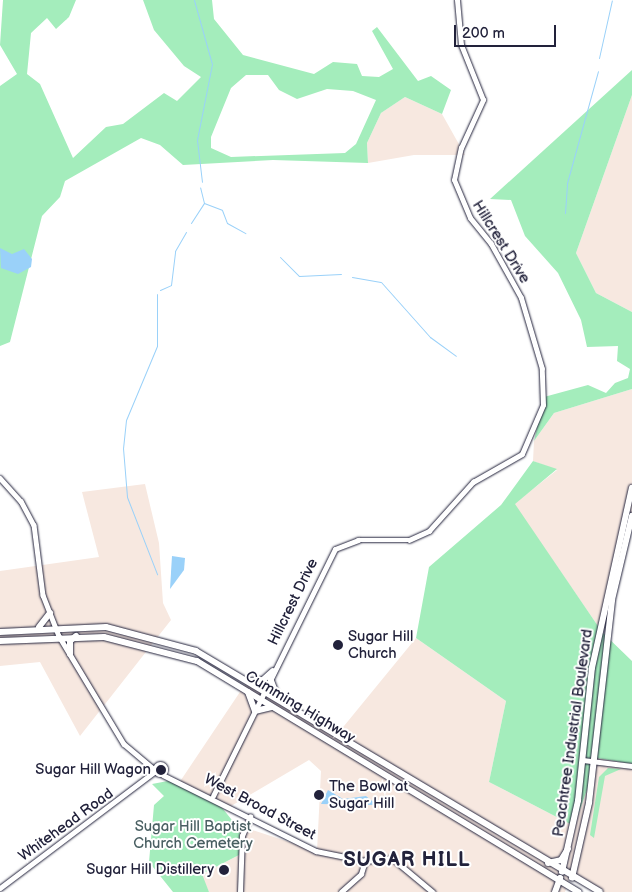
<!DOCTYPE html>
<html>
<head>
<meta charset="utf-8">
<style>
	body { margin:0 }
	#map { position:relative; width:632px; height:892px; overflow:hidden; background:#fff; font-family:"Balsamiq Sans",sans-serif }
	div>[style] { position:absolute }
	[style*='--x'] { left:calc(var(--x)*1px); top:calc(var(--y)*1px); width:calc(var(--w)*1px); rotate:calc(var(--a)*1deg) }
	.built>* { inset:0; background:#f7e8e0 }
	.green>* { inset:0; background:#a4edbc }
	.water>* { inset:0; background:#9ad1f9 }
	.stream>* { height:1px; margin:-0.5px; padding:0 0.5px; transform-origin:0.5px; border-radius:0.5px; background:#9ad1f9 }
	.roads { filter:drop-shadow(0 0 1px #22223b) drop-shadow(0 0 1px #22223b) }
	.minor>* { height:4.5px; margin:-2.25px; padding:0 2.25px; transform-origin:2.25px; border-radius:2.25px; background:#fff }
	.minor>.ring { margin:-2.25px; padding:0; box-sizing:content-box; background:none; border:4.5px solid #fff; border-radius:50% }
	.major>* { height:5.5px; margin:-2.75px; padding:0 2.75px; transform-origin:2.75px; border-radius:2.75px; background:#fff }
	.highway>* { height:6px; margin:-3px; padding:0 3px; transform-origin:3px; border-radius:3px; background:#fff }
	.dots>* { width:14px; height:14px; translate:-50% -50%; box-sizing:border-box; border:2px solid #fff; border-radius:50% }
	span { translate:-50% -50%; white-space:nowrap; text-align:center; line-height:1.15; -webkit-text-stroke:4px #fff; paint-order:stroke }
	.street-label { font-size:15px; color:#22223b }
	.poi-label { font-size:15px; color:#22223b }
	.left { translate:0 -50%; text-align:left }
	.right { translate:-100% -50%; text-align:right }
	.park-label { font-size:15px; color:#495f62 }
	.district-label { font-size:20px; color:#22223b; font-weight:700; letter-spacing:1px }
	.scale { position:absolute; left:454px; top:25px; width:102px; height:22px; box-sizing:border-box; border:2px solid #22223b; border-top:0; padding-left:6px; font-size:15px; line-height:18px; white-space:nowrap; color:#22223b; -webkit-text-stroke:4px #fff; paint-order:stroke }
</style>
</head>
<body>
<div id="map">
	<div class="built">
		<div style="clip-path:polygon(632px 95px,632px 312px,596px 293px,576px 253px)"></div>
		<div style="clip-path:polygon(405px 97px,442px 114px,465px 155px,414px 155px,368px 163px,367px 143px,381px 113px)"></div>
		<div style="clip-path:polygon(632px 389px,632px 523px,602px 632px,514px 504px,557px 470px,533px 461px,534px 441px,554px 413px)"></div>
		<div style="clip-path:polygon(145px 484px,159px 543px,163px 603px,171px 620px,80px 736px,40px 662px,0 666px,0 571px,99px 557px,82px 492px)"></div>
		<div style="clip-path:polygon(416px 638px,506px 701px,489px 782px,574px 826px,588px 787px,591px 757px,632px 764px,632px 892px,602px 892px,569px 879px,565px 892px,209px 892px,201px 875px,239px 855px,237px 825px,317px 851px,321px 771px,309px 760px,226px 809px,179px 783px,248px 680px,335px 737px)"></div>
	</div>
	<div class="green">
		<div style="clip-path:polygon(evenodd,3px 0,76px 0,69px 17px,56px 29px,47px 18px,31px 33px,27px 74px,40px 84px,73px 158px,106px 127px,123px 124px,164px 93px,177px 101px,201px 77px,184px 66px,154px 30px,143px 0,212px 0,214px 19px,243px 55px,314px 74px,333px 62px,357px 64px,362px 76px,379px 77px,393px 69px,372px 31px,377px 27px,418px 81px,431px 76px,451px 90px,442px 114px,405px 97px,381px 113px,367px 143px,368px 163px,273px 160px,183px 165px,160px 145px,141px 138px,65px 181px,60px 197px,42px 216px,10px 342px,0 346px,0 86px,17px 74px,0 45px,3px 0,246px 75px,268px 75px,279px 90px,297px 99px,327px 89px,353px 91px,376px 100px,356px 144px,345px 153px,231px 157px,211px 148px,211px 137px,231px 88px,246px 75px)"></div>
		<div style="clip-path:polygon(632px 70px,632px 95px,576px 253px,596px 293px,632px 312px,632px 389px,554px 413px,534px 441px,544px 397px,588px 385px,606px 393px,615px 383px,628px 378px,630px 369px,617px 361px,618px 346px,587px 347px,581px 320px,558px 273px,525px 236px,511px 200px,490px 199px)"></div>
		<div style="clip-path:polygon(533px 461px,557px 469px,515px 504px,602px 632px,632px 661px,632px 764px,591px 757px,588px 787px,574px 826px,489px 782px,506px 701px,416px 638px,429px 567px,501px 505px)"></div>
		<div style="clip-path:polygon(608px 768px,621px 769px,605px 776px,594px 838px,590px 835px,599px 777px)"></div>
		<div style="clip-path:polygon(173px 780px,219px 804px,240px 830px,239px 855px,202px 874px,209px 892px,173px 892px,149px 862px,154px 805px,164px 796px,152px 784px)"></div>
	</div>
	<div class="water">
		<div style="clip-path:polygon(0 248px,12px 254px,24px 249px,32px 259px,31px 267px,18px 274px,1px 268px)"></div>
		<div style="clip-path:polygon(172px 556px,185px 558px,184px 570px,170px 589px)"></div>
		<div style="clip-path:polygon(328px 790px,343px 799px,366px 796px,377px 805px,321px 804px)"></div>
	</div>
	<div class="stream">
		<div style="--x:194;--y:0;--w:66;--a:74.3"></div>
		<div style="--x:212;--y:64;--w:77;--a:101.2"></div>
		<div style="--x:197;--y:140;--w:42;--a:83.2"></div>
		<div style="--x:599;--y:58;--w:59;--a:-77.4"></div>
		<div style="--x:204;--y:203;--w:19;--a:21"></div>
		<div style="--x:222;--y:210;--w:14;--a:69"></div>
		<div style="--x:227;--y:223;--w:21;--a:29"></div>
		<div style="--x:565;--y:213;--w:30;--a:-86"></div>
		<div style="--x:567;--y:183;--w:116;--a:-74.5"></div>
		<div style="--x:191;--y:223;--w:24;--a:-57"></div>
		<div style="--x:204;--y:203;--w:16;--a:-104"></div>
		<div style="--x:280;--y:257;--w:27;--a:45"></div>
		<div style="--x:299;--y:276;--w:42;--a:-2.7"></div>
		<div style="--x:352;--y:277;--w:29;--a:10"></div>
		<div style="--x:381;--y:282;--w:74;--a:48.3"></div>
		<div style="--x:430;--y:337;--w:32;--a:36"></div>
		<div style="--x:160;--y:290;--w:12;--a:-24"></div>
		<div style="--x:171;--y:285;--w:34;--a:-83"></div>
		<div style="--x:175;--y:251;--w:22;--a:-60"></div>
		<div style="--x:157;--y:294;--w:52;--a:90"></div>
		<div style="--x:157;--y:346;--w:80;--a:112.7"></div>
		<div style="--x:126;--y:420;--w:28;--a:96"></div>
		<div style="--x:123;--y:448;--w:49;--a:85.3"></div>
		<div style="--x:127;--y:497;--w:83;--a:68.7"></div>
	</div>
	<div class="roads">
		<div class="minor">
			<div style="--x:0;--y:478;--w:31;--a:48"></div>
			<div style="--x:21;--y:501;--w:27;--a:62"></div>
			<div style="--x:34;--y:525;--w:71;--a:82.7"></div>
			<div style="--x:43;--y:595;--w:44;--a:68.7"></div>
			<div style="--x:59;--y:636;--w:126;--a:59"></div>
			<div style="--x:124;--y:744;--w:40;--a:40"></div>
			<div style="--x:583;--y:760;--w:49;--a:7"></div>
			<div class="ring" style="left:155px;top:764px;width:7.5px;height:7.5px"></div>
			<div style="--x:163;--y:775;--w:171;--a:26.4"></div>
			<div style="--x:316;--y:851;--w:50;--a:11.5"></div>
			<div style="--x:365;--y:861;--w:27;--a:-6"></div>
			<div style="--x:392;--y:858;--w:53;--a:39.7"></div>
			<div style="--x:213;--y:796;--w:275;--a:-63.7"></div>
			<div style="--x:335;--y:549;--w:25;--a:-21"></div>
			<div style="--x:358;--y:540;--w:51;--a:0"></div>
			<div style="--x:409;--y:540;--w:22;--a:-24"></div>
			<div style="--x:429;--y:531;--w:66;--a:-48.1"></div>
			<div style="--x:473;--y:482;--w:56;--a:-29.7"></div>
			<div style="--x:522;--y:454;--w:53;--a:-66.8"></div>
			<div style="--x:543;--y:405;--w:36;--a:-92"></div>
			<div style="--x:542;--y:369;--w:74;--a:-106.5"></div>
			<div style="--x:521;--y:298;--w:62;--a:-119.1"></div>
			<div style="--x:491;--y:244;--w:33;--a:-129"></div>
			<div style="--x:470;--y:218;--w:41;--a:-112.8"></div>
			<div style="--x:454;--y:180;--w:33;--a:-78"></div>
			<div style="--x:461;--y:148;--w:53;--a:-65.4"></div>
			<div style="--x:483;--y:100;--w:59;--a:-111.8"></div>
			<div style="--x:461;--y:45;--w:45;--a:-95.1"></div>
			<div style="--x:0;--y:888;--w:194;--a:-37"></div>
			<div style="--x:240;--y:892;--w:56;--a:-88"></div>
			<div style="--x:242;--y:836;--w:21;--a:-67"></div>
			<div style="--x:341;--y:892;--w:27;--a:-42"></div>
			<div style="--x:361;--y:874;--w:14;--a:-73"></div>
		</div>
		<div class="major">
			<div style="--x:562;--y:872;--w:73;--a:-77.3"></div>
			<div style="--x:578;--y:801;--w:134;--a:-84"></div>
			<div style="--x:592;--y:668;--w:184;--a:-77.5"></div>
			<div style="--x:572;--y:878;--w:77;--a:-77.2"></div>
			<div style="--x:589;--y:803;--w:204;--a:-83.5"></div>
			<div style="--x:612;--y:600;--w:86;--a:-76.6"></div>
		</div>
		<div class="highway">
			<div style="--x:39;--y:627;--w:18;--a:-52"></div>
			<div style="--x:0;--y:632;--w:106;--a:-2.7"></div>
			<div style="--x:106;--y:627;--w:93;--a:14.9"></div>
			<div style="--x:196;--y:651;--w:470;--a:30.8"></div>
			<div style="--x:0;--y:641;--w:104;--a:-2.2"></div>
			<div style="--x:104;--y:637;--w:96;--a:14.5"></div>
			<div style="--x:197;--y:661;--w:446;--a:31.2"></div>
			<div style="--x:70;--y:654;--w:13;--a:-90"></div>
			<div style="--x:70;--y:641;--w:8;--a:-40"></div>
			<div style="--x:270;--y:678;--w:19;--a:69"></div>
			<div style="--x:251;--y:681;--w:12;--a:-5"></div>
			<div style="--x:263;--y:680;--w:13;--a:-42"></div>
			<div style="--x:248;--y:692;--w:20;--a:70"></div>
			<div style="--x:255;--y:711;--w:17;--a:-13"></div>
			<div style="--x:548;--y:863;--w:13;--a:-13"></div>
			<div style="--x:561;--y:860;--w:13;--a:-58"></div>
			<div style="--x:555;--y:892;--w:15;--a:-70"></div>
		</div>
	</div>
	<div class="dots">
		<div style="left:338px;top:645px;background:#22223b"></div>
		<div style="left:161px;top:770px;background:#22223b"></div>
		<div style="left:319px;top:795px;background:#22223b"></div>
		<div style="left:224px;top:870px;background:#22223b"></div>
	</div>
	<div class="street-label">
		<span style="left:501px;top:242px;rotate:58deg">Hillcrest Drive</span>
		<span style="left:293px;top:602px;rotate:-64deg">Hillcrest Drive</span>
		<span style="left:300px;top:707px;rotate:31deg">Cumming Highway</span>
		<span style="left:573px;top:733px;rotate:-82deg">Peachtree Industrial Boulevard</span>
		<span style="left:260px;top:807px;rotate:28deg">West Broad Street</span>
		<span style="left:66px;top:825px;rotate:-36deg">Whitehead Road</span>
	</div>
	<div class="poi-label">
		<span class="left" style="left:348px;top:645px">Sugar Hill<br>Church</span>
		<span class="right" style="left:151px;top:770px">Sugar Hill Wagon</span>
		<span class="left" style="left:329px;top:795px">The Bowl at<br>Sugar Hill</span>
		<span class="right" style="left:214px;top:870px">Sugar Hill Distillery</span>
	</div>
	<div class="park-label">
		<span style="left:193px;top:835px">Sugar Hill Baptist<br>Church Cemetery</span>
	</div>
	<div class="district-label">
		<span style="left:407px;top:860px">SUGAR HILL</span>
	</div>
	<div class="scale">200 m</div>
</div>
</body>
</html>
